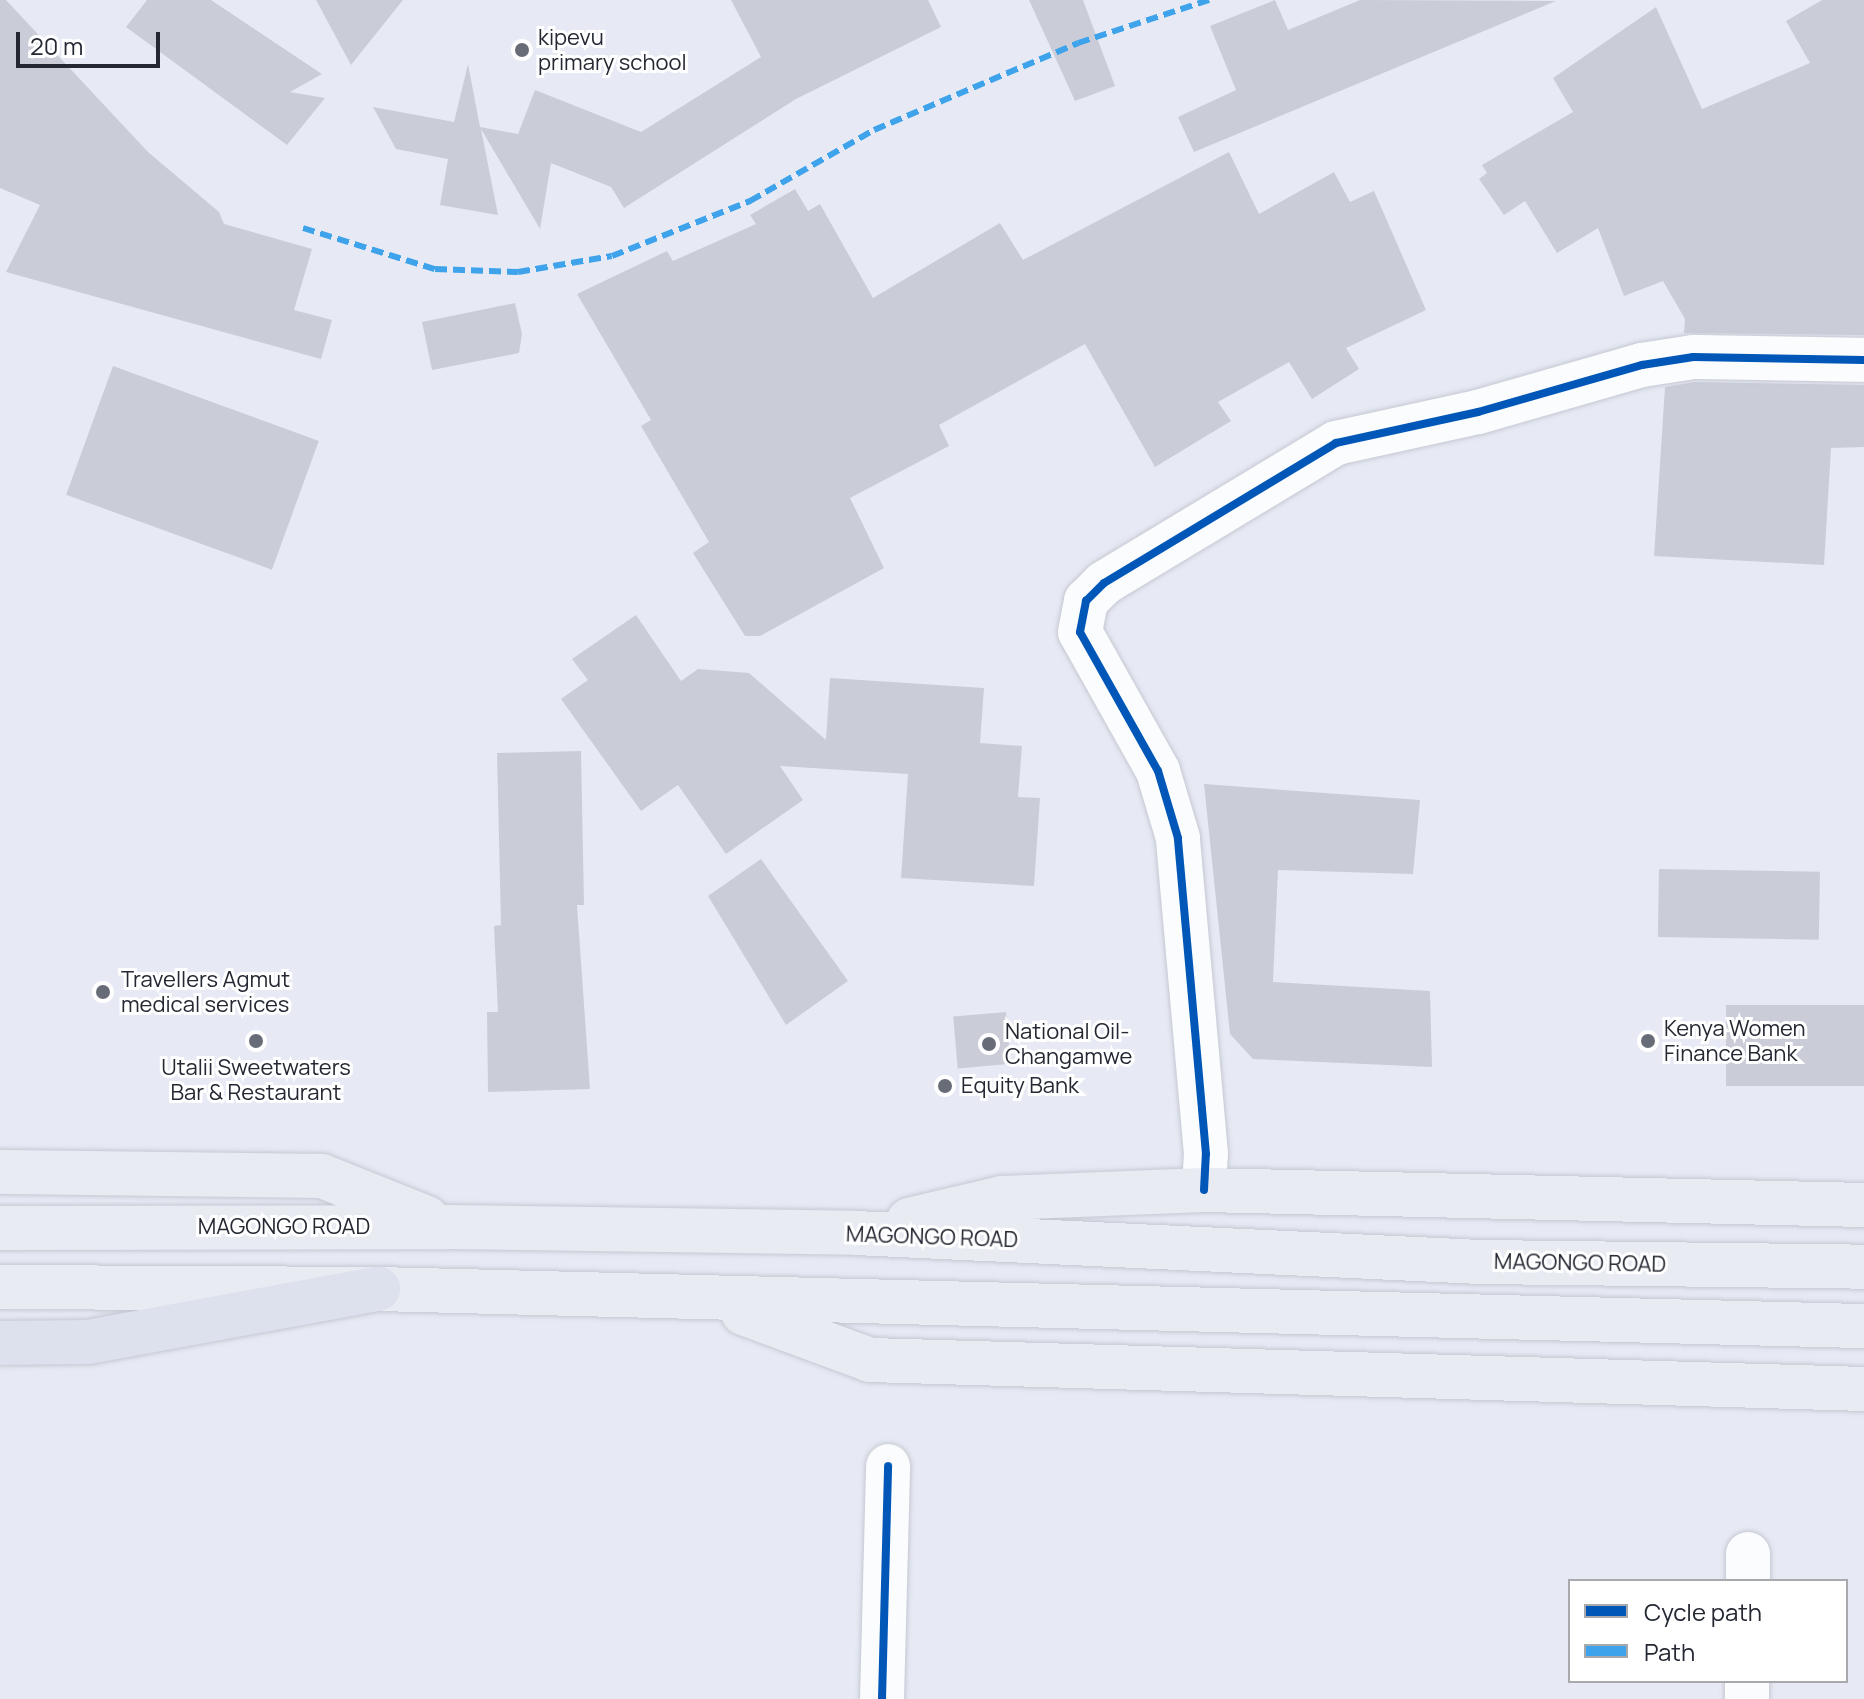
<!DOCTYPE html>
<html>
<head>
<meta charset="utf-8">
<style>
	body { margin:0 }
	#map { position:relative; width:1864px; height:1699px; overflow:hidden; background:#e7eaf4; font-family:Manrope,sans-serif }
	div>[style] { position:absolute }
	[style*='--x'] { left:calc(var(--x)*1px); top:calc(var(--y)*1px); width:calc(var(--w)*1px); rotate:calc(var(--a)*1deg) }
	.building>* { inset:0; background:#cacdd8; transform-origin:0 0 }
	.roads { filter:drop-shadow(0 0 2px #c5c8d2) drop-shadow(0 0 2px #c5c8d2) }
	.minor>* { height:44px; margin:-22px; padding:0 22px; transform-origin:22px; border-radius:22px; background:#fbfcfd }
	.major>* { height:44px; margin:-22px; padding:0 22px; transform-origin:22px; border-radius:22px; background:#e9ebf3 }
	.highway>* { height:44px; margin:-22px; padding:0 22px; transform-origin:22px; border-radius:22px; background:#dde0ed }
	.quiet>* { height:6px; margin-top:-3px; transform-origin:0; background:repeating-linear-gradient(90deg,#3ea3eb 0 12px,transparent 0 18px) }
	.cycleway>* { height:8px; margin:-4px; padding:0 4px; transform-origin:4px; border-radius:4px; background:#0057b8 }
	.dots>* { width:22px; height:22px; translate:-50% -50%; box-sizing:border-box; border:4px solid #fff; border-radius:50% }
	span { translate:-50% -50%; white-space:nowrap; text-align:center; line-height:1.15; -webkit-text-stroke:6px #fff; paint-order:stroke }
	.poi-label { font-size:22px; color:#242833 }
	.left { translate:0 -50%; text-align:left }
	.street-label { font-size:22px; color:#242833 }
	.legend { position:absolute; left:1568px; top:1579px; width:280px; height:104px; box-sizing:border-box; background:#fff; border:2px solid #a7a9ad; margin:0; padding:10px 14px; list-style:none; font-size:24px; color:#242833 }
	.legend li { display:flex; align-items:center; gap:16px; height:40px }
	.legend b { width:40px; border:2px solid #a7a9ad }
	.scale { position:absolute; left:16px; top:32px; width:144px; height:36px; box-sizing:border-box; border:4px solid #242833; border-top:0; padding-left:10px; font-size:24px; line-height:28px; white-space:nowrap; color:#242833; -webkit-text-stroke:6px #fff; paint-order:stroke }
</style>
</head>
<body>
<div id="map">
	<div class="building">
		<div style="clip-path:polygon(0 0,6px 0,148px 152px,219px 212px,224px 224px,312px 249px,294px 310px,332px 320px,321px 359px,6px 272px,40px 205px,0 188px)"></div>
		<div style="clip-path:polygon(147px 0,211px 0,322px 74px,290px 92px,325px 98px,287px 145px,126px 27px)"></div>
		<div style="clip-path:polygon(316px 0,403px 0,351px 65px)"></div>
		<div style="clip-path:polygon(731px 0,928px 0,941px 27px,796px 99px,624px 208px,611px 187px,551px 163px,540px 229px,481px 129px,498px 215px,440px 205px,448px 159px,396px 149px,373px 107px,454px 122px,468px 64px,480px 127px,518px 134px,535px 90px,641px 132px,761px 57px)"></div>
		<div style="clip-path:polygon(1029px 0,1083px 0,1115px 86px,1075px 101px)"></div>
		<div style="clip-path:polygon(1275px 0,1288px 30px,1360px 0,1556px 1px,1194px 152px,1178px 117px,1236px 90px,1210px 26px)"></div>
		<div style="clip-path:polygon(1822px 0,1864px 0,1864px 335px,1684px 333px,1685px 319px,1663px 281px,1624px 296px,1598px 228px,1557px 253px,1525px 201px,1504px 215px,1479px 179px,1487px 173px,1482px 165px,1573px 112px,1553px 78px,1656px 7px,1702px 109px,1810px 63px,1786px 21px)"></div>
		<div style="clip-path:polygon(1229px 152px,1259px 214px,1334px 172px,1350px 202px,1374px 191px,1426px 310px,1346px 348px,1359px 369px,1312px 399px,1289px 362px,1218px 402px,1231px 421px,1155px 467px,1085px 344px,939px 425px,949px 446px,850px 498px,884px 568px,760px 636px,745px 636px,693px 553px,709px 542px,641px 426px,651px 420px,577px 294px,667px 251px,673px 261px,756px 224px,750px 215px,795px 189px,808px 211px,820px 204px,873px 298px,1000px 223px,1023px 260px)"></div>
		<div style="clip-path:polygon(515px 303px,522px 334px,519px 353px,432px 370px,422px 322px)"></div>
		<div style="left:113px;top:366px;width:219px;height:137px;rotate:20deg"></div>
		<div style="clip-path:polygon(1695px 382px,1864px 385px,1864px 447px,1831px 448px,1824px 565px,1654px 556px,1665px 387px)"></div>
		<div style="clip-path:polygon(636px 615px,681px 681px,698px 669px,749px 673px,826px 740px,830px 678px,984px 688px,980px 743px,1022px 746px,1018px 797px,1040px 798px,1034px 886px,901px 878px,908px 774px,780px 766px,803px 800px,726px 854px,678px 785px,641px 811px,561px 699px,588px 680px,572px 659px)"></div>
		<div style="clip-path:polygon(581px 751px,584px 905px,577px 905px,590px 1089px,488px 1092px,487px 1012px,498px 1012px,494px 926px,501px 925px,497px 753px)"></div>
		<div style="clip-path:polygon(1204px 784px,1420px 800px,1413px 874px,1278px 870px,1273px 982px,1430px 991px,1432px 1067px,1253px 1059px,1230px 1034px)"></div>
		<div style="clip-path:polygon(761px 859px,848px 981px,786px 1025px,708px 896px)"></div>
		<div style="left:1659px;top:869px;width:161px;height:68px;rotate:1deg"></div>
		<div style="left:1864px;top:1005px;width:81px;height:138px;rotate:90deg"></div>
		<div style="left:1006px;top:1012px;width:52px;height:53px;rotate:85deg"></div>
	</div>
	<div class="roads">
		<div class="minor">
			<div style="--x:1204;--y:1190;--w:36;--a:-87"></div>
			<div style="--x:1206;--y:1154;--w:317;--a:-95.1"></div>
			<div style="--x:1178;--y:838;--w:70;--a:-106.6"></div>
			<div style="--x:1158;--y:771;--w:159;--a:-119.3"></div>
			<div style="--x:1080;--y:632;--w:32;--a:-79"></div>
			<div style="--x:1086;--y:601;--w:25;--a:-45"></div>
			<div style="--x:1104;--y:583;--w:271;--a:-31.1"></div>
			<div style="--x:1336;--y:443;--w:145;--a:-12.3"></div>
			<div style="--x:1478;--y:412;--w:171;--a:-16"></div>
			<div style="--x:1642;--y:365;--w:52;--a:-8.9"></div>
			<div style="--x:1693;--y:357;--w:171;--a:1"></div>
			<div style="--x:1748;--y:1581;--w:27;--a:-90"></div>
			<div style="--x:882;--y:1699;--w:233;--a:-88.5"></div>
			<div style="--x:1747;--y:1699;--w:18;--a:-90"></div>
		</div>
		<div class="major">
			<div style="--x:0;--y:1172;--w:322;--a:0.7"></div>
			<div style="--x:322;--y:1176;--w:113;--a:21.8"></div>
			<div style="--x:909;--y:1220;--w:96;--a:-13.3"></div>
			<div style="--x:1002;--y:1198;--w:202;--a:-2.3"></div>
			<div style="--x:1204;--y:1190;--w:660;--a:1.3"></div>
			<div style="--x:0;--y:1228;--w:448;--a:-0.1"></div>
			<div style="--x:448;--y:1227;--w:408;--a:0.8"></div>
			<div style="--x:856;--y:1233;--w:626;--a:2.66"></div>
			<div style="--x:1481;--y:1262;--w:383;--a:0.7"></div>
			<div style="--x:0;--y:1287;--w:378;--a:0.3"></div>
			<div style="--x:378;--y:1289;--w:1486;--a:1.43"></div>
			<div style="--x:743;--y:1313;--w:135;--a:20.3"></div>
			<div style="--x:870;--y:1360;--w:994;--a:1.67"></div>
		</div>
		<div class="highway">
			<div style="--x:0;--y:1343;--w:88;--a:-0.7"></div>
			<div style="--x:88;--y:1342;--w:295;--a:-10.4"></div>
		</div>
	</div>
	<div class="quiet">
		<div style="--x:303;--y:228;--w:138;--a:17.3"></div>
		<div style="--x:435;--y:269;--w:83;--a:2.1"></div>
		<div style="--x:518;--y:272;--w:95;--a:-9.7"></div>
		<div style="--x:612;--y:256;--w:149;--a:-21.7"></div>
		<div style="--x:750;--y:201;--w:143;--a:-29.8"></div>
		<div style="--x:874;--y:130;--w:222;--a:-23.1"></div>
		<div style="--x:1078;--y:43;--w:138;--a:-18.2"></div>
	</div>
	<div class="cycleway">
		<div style="--x:1204;--y:1190;--w:36;--a:-87"></div>
		<div style="--x:1206;--y:1154;--w:317;--a:-95.1"></div>
		<div style="--x:1178;--y:838;--w:70;--a:-106.6"></div>
		<div style="--x:1158;--y:771;--w:159;--a:-119.3"></div>
		<div style="--x:1080;--y:632;--w:32;--a:-79"></div>
		<div style="--x:1086;--y:601;--w:25;--a:-45"></div>
		<div style="--x:1104;--y:583;--w:271;--a:-31.1"></div>
		<div style="--x:1336;--y:443;--w:145;--a:-12.3"></div>
		<div style="--x:1478;--y:412;--w:171;--a:-16"></div>
		<div style="--x:1642;--y:365;--w:52;--a:-8.9"></div>
		<div style="--x:1693;--y:357;--w:171;--a:1"></div>
		<div style="--x:882;--y:1699;--w:233;--a:-88.5"></div>
	</div>
	<div class="dots">
		<div style="left:522px;top:50px;background:#686c77"></div>
		<div style="left:103px;top:992px;background:#686c77"></div>
		<div style="left:256px;top:1041px;background:#686c77"></div>
		<div style="left:1648px;top:1041px;background:#686c77"></div>
		<div style="left:989px;top:1044px;background:#686c77"></div>
		<div style="left:945px;top:1086px;background:#686c77"></div>
	</div>
	<div class="poi-label">
		<span class="left" style="left:538px;top:50px">kipevu<br>primary school</span>
		<span class="left" style="left:121px;top:992px">Travellers Agmut<br>medical services</span>
		<span class="left" style="left:1664px;top:1041px">Kenya Women<br>Finance Bank</span>
		<span class="left" style="left:1005px;top:1044px">National Oil-<br>Changamwe</span>
		<span style="left:256px;top:1080px">Utalii Sweetwaters<br>Bar &amp; Restaurant</span>
		<span class="left" style="left:961px;top:1086px">Equity Bank</span>
	</div>
	<div class="street-label">
		<span style="left:284px;top:1227px">MAGONGO ROAD</span>
		<span style="left:932px;top:1237px;rotate:2deg">MAGONGO ROAD</span>
		<span style="left:1580px;top:1263px;rotate:1deg">MAGONGO ROAD</span>
	</div>
	<ul class="legend">
	<li><b style="height:10px;background:#0057b8"></b>Cycle path</li>
	<li><b style="height:10px;background:#3ea3eb"></b>Path</li>
	</ul>
	<div class="scale">20 m</div>
</div>
</body>
</html>
